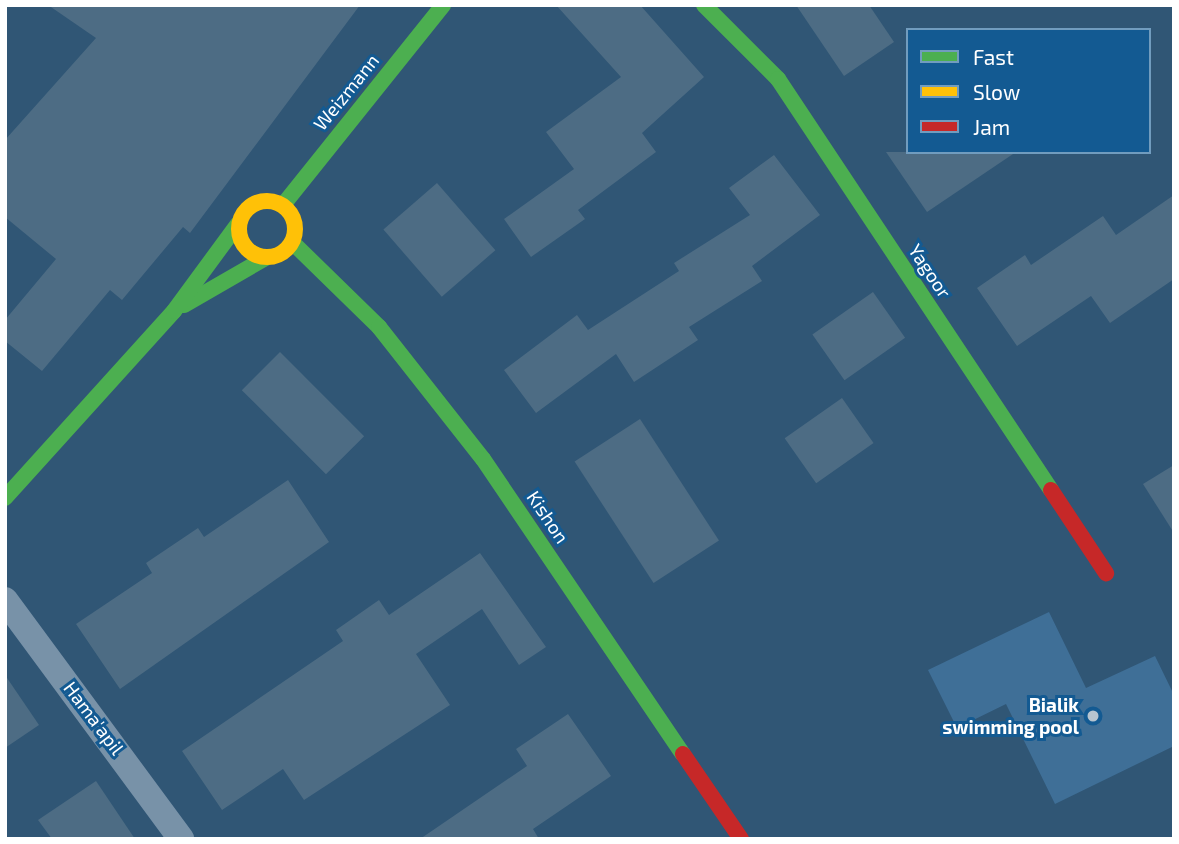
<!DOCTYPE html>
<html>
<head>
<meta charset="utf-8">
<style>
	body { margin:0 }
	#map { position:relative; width:1179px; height:844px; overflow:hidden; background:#305675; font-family:"Exo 2",sans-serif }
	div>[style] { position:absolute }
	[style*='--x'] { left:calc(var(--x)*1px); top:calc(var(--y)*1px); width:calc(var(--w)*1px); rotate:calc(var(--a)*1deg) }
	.water>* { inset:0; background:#3f6f97 }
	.building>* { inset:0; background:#4d6c84; transform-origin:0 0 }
	.street>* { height:26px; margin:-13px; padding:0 13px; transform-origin:13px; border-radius:13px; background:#7892a8 }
	.fast>* { height:16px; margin:-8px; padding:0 8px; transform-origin:8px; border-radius:8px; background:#4caf50 }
	.slow>* { height:16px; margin:-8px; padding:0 8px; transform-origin:8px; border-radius:8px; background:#ffc107 }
	.slow>.ring { margin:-8px; padding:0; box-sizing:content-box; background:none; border:16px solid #ffc107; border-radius:50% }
	.jam>* { height:16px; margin:-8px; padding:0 8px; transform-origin:8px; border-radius:8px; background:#c62828 }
	.dots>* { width:19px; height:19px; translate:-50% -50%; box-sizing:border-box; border:4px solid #135a92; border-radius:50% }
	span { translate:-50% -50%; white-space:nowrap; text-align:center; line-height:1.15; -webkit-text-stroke:6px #135a92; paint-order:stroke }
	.street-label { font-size:19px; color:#fff }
	.poi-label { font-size:19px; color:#fff; font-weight:700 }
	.right { translate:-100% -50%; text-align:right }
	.frame { position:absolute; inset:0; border:7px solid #fff; pointer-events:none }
	.legend { position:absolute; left:906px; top:28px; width:245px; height:126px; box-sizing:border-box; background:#135a92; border:2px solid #719cbe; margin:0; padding:9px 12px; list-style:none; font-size:21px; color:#fff }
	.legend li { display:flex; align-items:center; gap:14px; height:35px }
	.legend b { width:35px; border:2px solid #719cbe }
</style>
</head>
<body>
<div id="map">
	<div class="water">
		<div style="clip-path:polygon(1049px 612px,1086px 688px,1155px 656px,1174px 695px,1174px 746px,1055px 804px,1006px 704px,957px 728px,928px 670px)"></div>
	</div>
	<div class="building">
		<div style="clip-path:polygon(48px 5px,360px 5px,190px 233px,183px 227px,122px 300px,110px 290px,42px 371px,5px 341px,5px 320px,56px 259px,5px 217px,5px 140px,96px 38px)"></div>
		<div style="clip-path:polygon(556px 5px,640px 5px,704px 77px,642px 133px,656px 152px,578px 210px,585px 219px,531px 257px,504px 219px,574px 169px,546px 132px,621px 77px)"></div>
		<div style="clip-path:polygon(796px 5px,869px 5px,894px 42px,844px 76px)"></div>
		<div style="clip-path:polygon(886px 152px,1016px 152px,927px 212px)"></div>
		<div style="clip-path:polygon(774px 155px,820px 215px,752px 266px,762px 281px,689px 327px,698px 340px,634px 382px,616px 354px,536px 413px,504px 370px,577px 315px,588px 330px,679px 271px,674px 263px,750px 215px,729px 188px)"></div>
		<div style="left:437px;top:183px;width:89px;height:71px;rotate:49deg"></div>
		<div style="clip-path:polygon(1174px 195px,1174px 279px,1110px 323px,1091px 296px,1017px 346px,977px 288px,1025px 255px,1031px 265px,1103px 216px,1116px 235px)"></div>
		<div style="left:873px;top:292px;width:56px;height:74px;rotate:55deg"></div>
		<div style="left:280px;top:352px;width:119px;height:54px;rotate:45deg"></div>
		<div style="left:842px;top:398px;width:55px;height:70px;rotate:55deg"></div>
		<div style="left:640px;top:419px;width:145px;height:78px;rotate:57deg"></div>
		<div style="clip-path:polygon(1174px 465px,1174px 533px,1143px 484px)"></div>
		<div style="clip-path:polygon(288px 480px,329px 542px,120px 689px,76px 624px,152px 573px,146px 563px,198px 528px,204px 537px)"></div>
		<div style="clip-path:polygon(480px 553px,546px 647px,519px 665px,482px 609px,416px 654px,450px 705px,304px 800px,283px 769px,222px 810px,182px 751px,343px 641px,336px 630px,379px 600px,389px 615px)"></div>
		<div style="clip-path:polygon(5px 675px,39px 725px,5px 748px)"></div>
		<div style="clip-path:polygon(568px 714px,611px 776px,533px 829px,539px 839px,420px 839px,527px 766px,516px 749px)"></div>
		<div style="clip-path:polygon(96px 781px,135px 839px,52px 839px,38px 820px)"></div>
	</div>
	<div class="street">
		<div style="--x:5;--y:600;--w:297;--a:53.6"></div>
	</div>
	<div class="fast">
		<div style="--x:704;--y:5;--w:105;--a:45"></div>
		<div style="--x:778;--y:79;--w:493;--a:56.4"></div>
		<div style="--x:283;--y:205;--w:256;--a:-51.3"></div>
		<div style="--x:292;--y:242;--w:122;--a:44.3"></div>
		<div style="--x:379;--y:327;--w:168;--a:51.8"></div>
		<div style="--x:483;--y:459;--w:356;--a:55.9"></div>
		<div style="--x:184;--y:305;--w:96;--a:-30"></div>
		<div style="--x:5;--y:498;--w:252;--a:-47.9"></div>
		<div style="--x:174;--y:311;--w:108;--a:-53.7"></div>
	</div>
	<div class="slow">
		<div class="ring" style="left:239px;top:201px;width:40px;height:40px"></div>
	</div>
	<div class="jam">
		<div style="--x:1051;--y:490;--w:100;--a:56.5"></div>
		<div style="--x:683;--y:754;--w:103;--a:55.7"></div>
	</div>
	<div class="dots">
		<div style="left:1093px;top:716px;background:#b7c4cf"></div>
	</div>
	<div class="street-label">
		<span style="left:346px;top:92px;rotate:-51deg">Weizmann</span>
		<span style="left:930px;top:271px;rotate:56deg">Yagoor</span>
		<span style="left:548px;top:517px;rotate:56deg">Kishon</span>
		<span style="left:94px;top:718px;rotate:53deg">Hama'apil</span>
	</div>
	<div class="poi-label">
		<span class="right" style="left:1079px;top:716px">Bialik<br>swimming pool</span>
	</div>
	<div class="frame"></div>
	<ul class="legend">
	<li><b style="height:9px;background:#4caf50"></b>Fast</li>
	<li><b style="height:9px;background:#ffc107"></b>Slow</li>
	<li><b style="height:9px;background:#c62828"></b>Jam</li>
	</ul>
</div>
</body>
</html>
